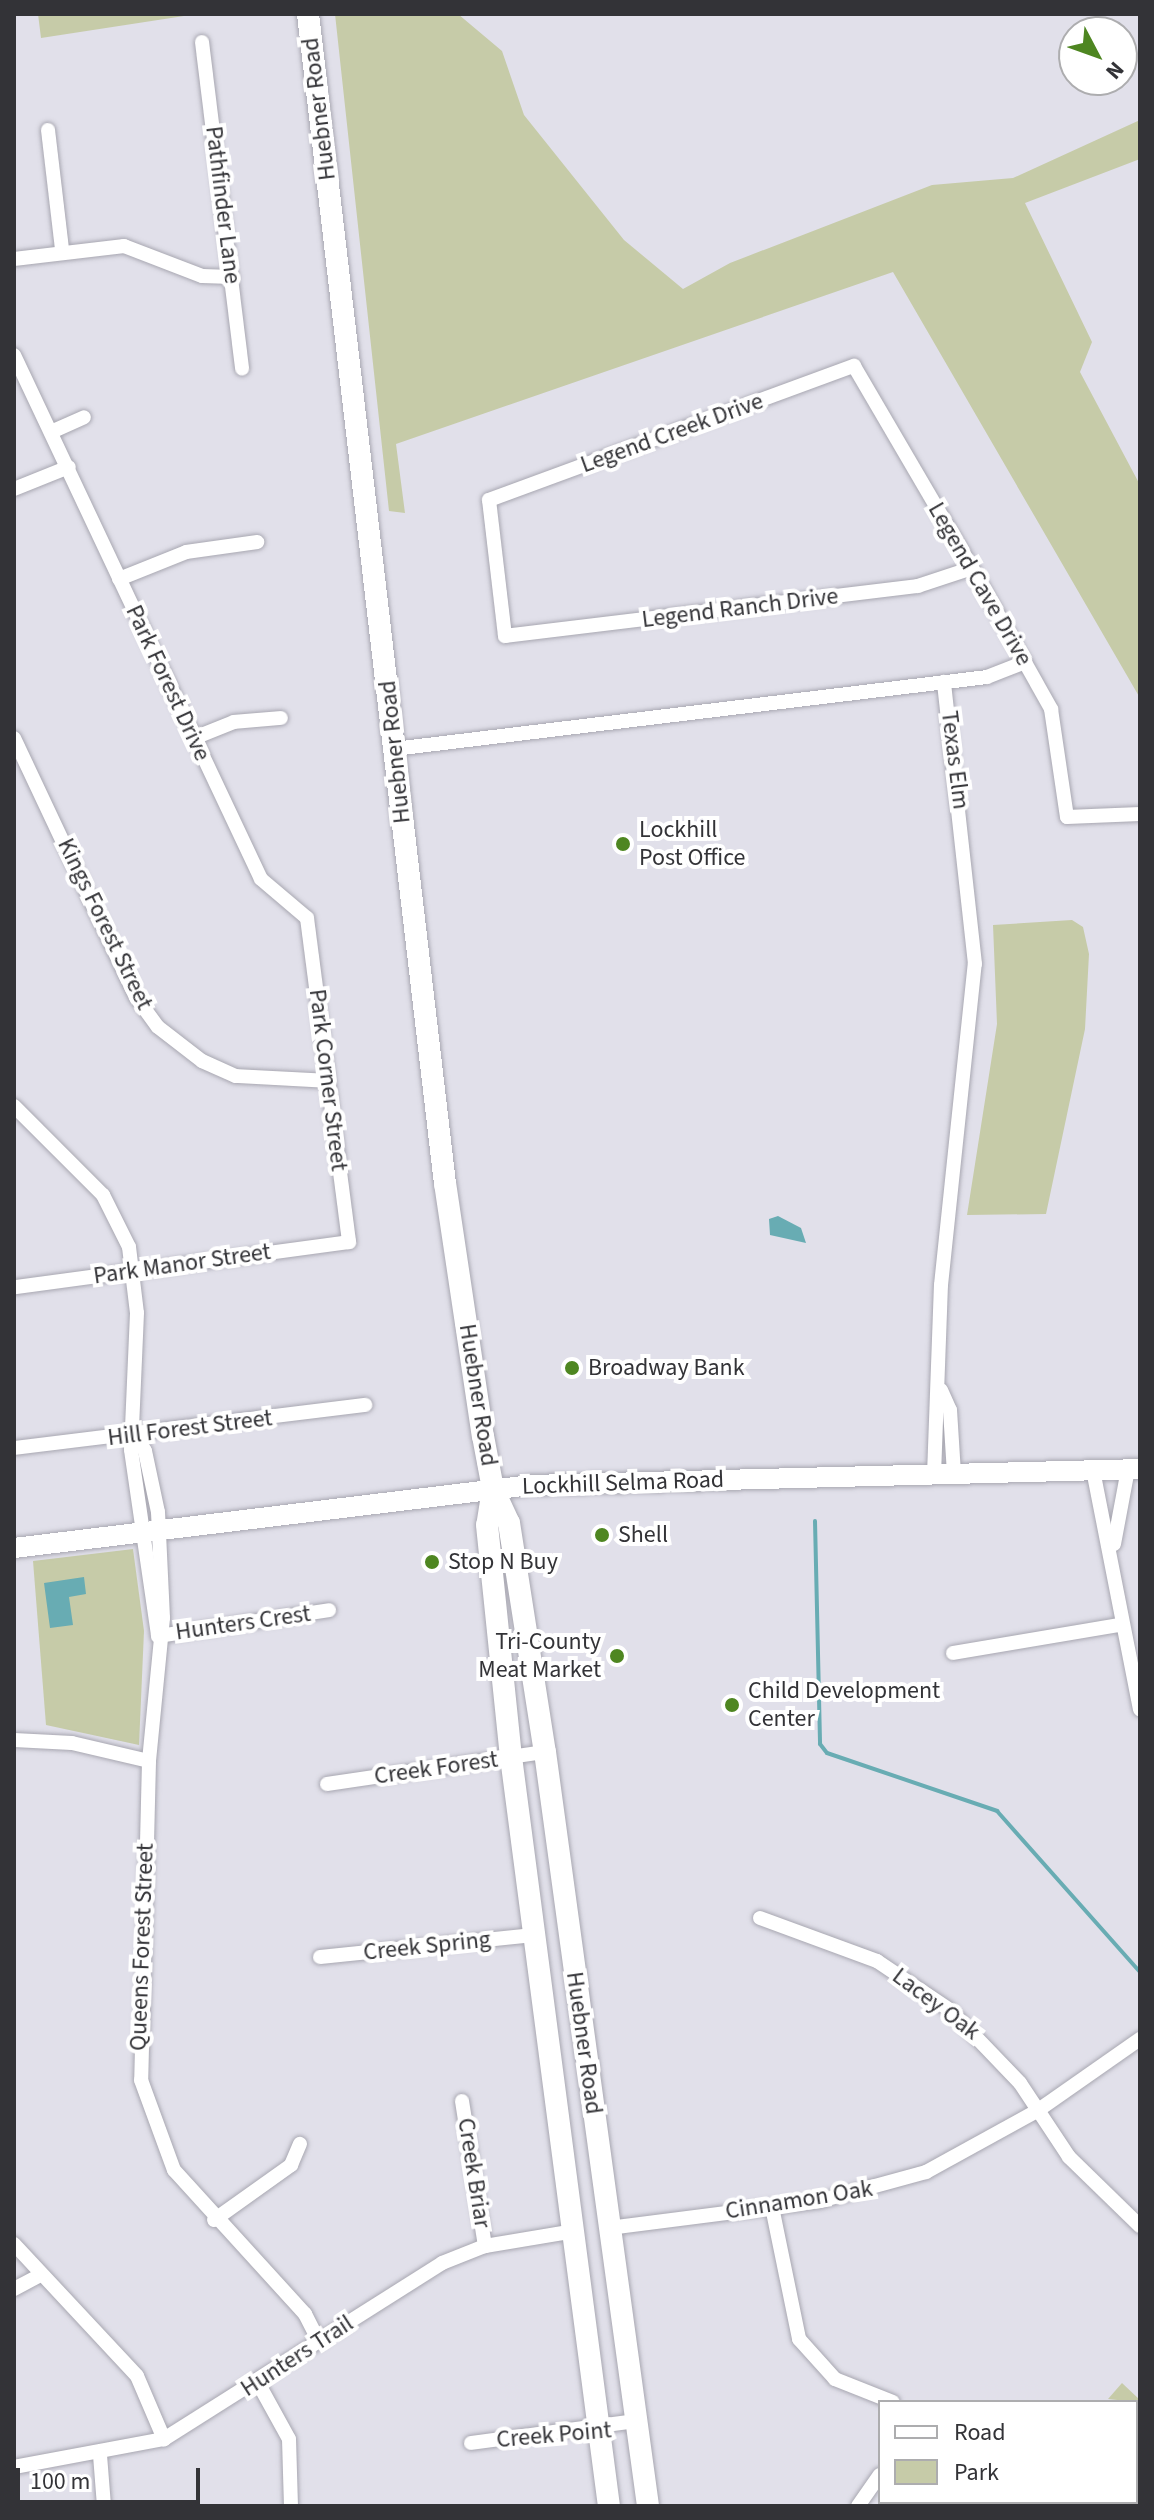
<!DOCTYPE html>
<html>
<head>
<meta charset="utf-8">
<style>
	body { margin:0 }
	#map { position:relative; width:1154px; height:2520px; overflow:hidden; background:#e1e0ea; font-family:"Source Sans 3",sans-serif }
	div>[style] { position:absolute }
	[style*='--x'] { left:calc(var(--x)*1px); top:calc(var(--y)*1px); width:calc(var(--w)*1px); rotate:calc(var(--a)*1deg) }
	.green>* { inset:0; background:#c6cba8 }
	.water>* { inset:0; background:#68acb3 }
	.stream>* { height:4px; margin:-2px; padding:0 2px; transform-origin:2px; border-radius:2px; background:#68acb3 }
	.roads { filter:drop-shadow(0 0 2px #a8a7b1) drop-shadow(0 0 2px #a8a7b1) }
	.minor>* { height:14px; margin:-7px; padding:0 7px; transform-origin:7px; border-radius:7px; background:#fff }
	.secondary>* { height:20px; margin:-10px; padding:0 10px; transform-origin:10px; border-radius:10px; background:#fff }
	.primary>* { height:22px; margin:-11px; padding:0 11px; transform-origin:11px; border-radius:11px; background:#fff }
	.dots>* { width:22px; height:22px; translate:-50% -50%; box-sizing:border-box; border:4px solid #fff; border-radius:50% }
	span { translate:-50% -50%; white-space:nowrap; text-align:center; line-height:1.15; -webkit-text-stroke:8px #fff; paint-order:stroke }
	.street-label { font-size:24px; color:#333337 }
	.poi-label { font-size:24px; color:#333337 }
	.left { translate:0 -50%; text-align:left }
	.right { translate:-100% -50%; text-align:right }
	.frame { position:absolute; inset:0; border:16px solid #333337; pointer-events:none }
	.legend { position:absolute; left:878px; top:2400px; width:260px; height:104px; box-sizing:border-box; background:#fff; border:2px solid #adadaf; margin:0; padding:10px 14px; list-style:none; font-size:24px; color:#333337 }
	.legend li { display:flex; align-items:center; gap:16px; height:40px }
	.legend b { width:40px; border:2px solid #adadaf }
	.north { position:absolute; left:1058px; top:16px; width:80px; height:80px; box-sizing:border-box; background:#fff; border:2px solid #adadaf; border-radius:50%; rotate:131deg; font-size:22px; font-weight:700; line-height:32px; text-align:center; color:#333337 }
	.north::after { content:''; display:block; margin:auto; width:28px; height:36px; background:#4e8621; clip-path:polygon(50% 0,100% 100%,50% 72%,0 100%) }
	.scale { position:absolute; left:16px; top:2468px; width:184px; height:36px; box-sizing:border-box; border:4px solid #333337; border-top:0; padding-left:10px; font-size:24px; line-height:28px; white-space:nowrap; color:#333337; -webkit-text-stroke:6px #fff; paint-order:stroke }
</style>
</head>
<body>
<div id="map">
	<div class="green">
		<div style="clip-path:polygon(38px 14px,197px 14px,41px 38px)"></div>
		<div style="clip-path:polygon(335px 14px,458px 14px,502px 51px,524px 115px,624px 240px,683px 289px,730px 263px,932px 185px,1013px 178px,1140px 120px,1140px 159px,1025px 203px,1092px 342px,1080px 372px,1140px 485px,1140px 698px,893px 272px,396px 444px,405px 513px,389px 511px)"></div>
		<div style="clip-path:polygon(1072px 920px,1083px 927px,1089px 954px,1085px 1029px,1046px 1214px,967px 1215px,997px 1024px,993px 925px)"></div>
		<div style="clip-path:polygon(133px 1549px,144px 1631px,139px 1745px,46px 1725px,33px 1561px)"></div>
		<div style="clip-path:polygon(1122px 2383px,1140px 2400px,1140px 2428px,1136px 2402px,1108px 2399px)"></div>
	</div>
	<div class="water">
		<div style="clip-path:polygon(778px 1216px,801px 1228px,806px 1243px,770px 1235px,769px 1219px)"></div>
		<div style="clip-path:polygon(84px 1577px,86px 1594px,69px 1597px,73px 1625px,50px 1628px,44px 1583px)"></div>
	</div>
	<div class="stream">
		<div style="--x:815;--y:1521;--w:223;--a:88.7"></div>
		<div style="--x:820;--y:1744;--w:11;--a:52"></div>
		<div style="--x:827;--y:1753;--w:180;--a:18.8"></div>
		<div style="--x:997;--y:1811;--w:215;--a:48.4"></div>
	</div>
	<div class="roads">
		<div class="minor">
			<div style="--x:202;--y:42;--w:329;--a:83"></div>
			<div style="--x:48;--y:130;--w:121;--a:83.3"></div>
			<div style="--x:14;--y:259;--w:111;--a:-6.7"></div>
			<div style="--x:124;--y:246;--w:84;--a:21"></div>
			<div style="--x:202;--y:276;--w:30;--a:2"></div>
			<div style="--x:14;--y:355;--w:579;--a:64.76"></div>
			<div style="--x:261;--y:879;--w:60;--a:40.3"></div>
			<div style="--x:307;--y:918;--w:327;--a:82.6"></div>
			<div style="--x:349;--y:1242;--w:338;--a:172.3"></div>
			<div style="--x:51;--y:432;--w:36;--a:-24"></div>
			<div style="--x:14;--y:489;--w:59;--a:-21.8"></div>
			<div style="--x:972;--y:568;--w:57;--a:161.6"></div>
			<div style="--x:918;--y:586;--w:416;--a:173.1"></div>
			<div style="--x:505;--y:636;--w:137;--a:-96.7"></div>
			<div style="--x:489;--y:500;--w:389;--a:-20.2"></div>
			<div style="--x:854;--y:366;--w:234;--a:59.7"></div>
			<div style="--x:972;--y:568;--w:162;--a:60.7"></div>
			<div style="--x:1051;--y:709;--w:109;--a:81.6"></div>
			<div style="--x:1067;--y:817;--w:73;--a:-2.4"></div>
			<div style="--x:119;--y:579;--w:72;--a:-21.9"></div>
			<div style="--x:186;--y:552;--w:72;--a:-8"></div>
			<div style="--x:14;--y:738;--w:286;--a:64.8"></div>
			<div style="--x:136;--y:997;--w:37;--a:54"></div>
			<div style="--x:158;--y:1027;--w:56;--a:37.7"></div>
			<div style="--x:202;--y:1061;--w:37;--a:24"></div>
			<div style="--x:236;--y:1076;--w:92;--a:3.1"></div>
			<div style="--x:194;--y:738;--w:43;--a:-21.8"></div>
			<div style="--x:234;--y:722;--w:47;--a:-4.9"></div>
			<div style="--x:394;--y:749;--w:597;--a:-6.92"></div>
			<div style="--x:987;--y:677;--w:41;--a:-21.5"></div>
			<div style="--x:14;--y:1106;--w:126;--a:45"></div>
			<div style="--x:103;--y:1195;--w:58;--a:63.4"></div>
			<div style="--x:129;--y:1247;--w:66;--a:83.1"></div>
			<div style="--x:137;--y:1313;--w:137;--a:92.5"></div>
			<div style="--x:131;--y:1450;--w:188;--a:81.7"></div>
			<div style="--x:941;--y:1390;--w:22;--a:66"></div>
			<div style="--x:950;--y:1410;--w:64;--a:86.4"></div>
			<div style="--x:134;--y:1435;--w:19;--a:55"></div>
			<div style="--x:145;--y:1451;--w:62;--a:78"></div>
			<div style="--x:158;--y:1512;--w:106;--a:87.3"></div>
			<div style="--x:163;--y:1618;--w:144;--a:95.6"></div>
			<div style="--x:149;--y:1761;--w:319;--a:91.4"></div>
			<div style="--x:141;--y:2080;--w:96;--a:69.9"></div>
			<div style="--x:174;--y:2170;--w:195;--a:47.7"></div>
			<div style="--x:305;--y:2314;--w:31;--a:63"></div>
			<div style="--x:14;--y:1448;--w:354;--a:-7"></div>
			<div style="--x:1093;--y:1470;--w:244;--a:78.9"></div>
			<div style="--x:934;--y:1475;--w:190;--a:-87.9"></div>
			<div style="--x:941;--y:1285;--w:323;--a:-84"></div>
			<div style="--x:975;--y:964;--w:284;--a:-96.3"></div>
			<div style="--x:1114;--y:1544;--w:76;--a:-79.4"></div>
			<div style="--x:158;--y:1636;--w:173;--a:-8.6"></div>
			<div style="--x:953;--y:1653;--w:168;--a:-9.6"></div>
			<div style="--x:14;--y:1740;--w:58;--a:3"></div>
			<div style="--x:72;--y:1743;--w:79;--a:13.2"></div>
			<div style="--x:327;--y:1784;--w:220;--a:-8.4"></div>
			<div style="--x:760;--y:1918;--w:125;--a:20.2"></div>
			<div style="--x:877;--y:1961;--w:88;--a:33.9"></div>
			<div style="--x:950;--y:2010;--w:101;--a:46.2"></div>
			<div style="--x:1020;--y:2083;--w:89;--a:56.5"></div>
			<div style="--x:1069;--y:2157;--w:99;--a:44.2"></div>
			<div style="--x:320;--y:1957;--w:215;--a:-5.9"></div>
			<div style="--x:462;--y:2101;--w:147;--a:81"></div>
			<div style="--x:772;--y:2207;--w:135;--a:78.4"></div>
			<div style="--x:799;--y:2339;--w:54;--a:48"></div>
			<div style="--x:835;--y:2379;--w:62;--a:21.6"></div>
			<div style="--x:214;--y:2220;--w:95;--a:-35.5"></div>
			<div style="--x:291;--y:2165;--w:23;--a:-67"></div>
			<div style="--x:609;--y:2228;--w:213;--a:-7.3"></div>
			<div style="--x:820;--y:2201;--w:110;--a:-15.3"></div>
			<div style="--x:926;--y:2172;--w:127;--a:-28.8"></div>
			<div style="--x:1037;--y:2111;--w:126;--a:-35"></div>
			<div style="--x:14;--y:2244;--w:180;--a:47"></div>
			<div style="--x:137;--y:2376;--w:69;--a:66.8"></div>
			<div style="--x:14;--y:2289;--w:27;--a:-28"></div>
			<div style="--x:257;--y:2381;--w:66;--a:61.1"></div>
			<div style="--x:289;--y:2439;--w:67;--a:88.3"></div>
			<div style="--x:471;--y:2443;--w:165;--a:-7.6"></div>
			<div style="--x:100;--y:2455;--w:51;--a:85.5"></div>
			<div style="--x:14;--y:2467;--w:153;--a:-10.6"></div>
			<div style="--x:164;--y:2439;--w:329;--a:-32.3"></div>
			<div style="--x:442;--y:2263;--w:46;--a:-21.6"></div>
			<div style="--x:485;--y:2246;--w:91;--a:-9.5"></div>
			<div style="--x:1050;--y:2502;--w:4;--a:63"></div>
			<div style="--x:858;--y:2506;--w:38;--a:-55"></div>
		</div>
		<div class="secondary">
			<div style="--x:14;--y:1548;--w:521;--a:-6.95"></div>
			<div style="--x:531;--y:1485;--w:609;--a:-1.5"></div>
		</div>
		<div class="primary">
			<div style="--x:308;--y:14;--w:1177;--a:83.32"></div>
			<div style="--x:445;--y:1183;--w:256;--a:81.5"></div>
			<div style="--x:483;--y:1436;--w:54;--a:79.3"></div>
			<div style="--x:493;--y:1489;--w:38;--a:65"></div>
			<div style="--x:509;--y:1523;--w:232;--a:81.1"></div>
			<div style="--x:545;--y:1752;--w:761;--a:82.22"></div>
			<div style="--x:493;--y:1489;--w:36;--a:99"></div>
			<div style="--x:487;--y:1525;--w:233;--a:84.1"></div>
			<div style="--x:511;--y:1757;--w:755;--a:82.55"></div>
		</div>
	</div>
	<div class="dots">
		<div style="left:623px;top:844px;background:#4e8621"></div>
		<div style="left:572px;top:1368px;background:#4e8621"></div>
		<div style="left:602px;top:1535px;background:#4e8621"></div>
		<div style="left:432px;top:1562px;background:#4e8621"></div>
		<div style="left:617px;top:1656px;background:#4e8621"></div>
		<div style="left:732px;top:1705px;background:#4e8621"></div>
	</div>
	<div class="street-label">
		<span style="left:319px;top:109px;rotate:-97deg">Huebner Road</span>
		<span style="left:223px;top:205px;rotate:83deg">Pathfinder Lane</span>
		<span style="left:672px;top:433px;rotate:-20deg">Legend Creek Drive</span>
		<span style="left:980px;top:584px;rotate:60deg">Legend Cave Drive</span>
		<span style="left:740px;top:608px;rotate:-7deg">Legend Ranch Drive</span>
		<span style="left:168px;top:683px;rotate:65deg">Park Forest Drive</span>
		<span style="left:395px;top:752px;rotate:-96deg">Huebner Road</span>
		<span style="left:955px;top:760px;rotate:83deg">Texas Elm</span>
		<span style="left:105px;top:924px;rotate:64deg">Kings Forest Street</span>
		<span style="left:328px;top:1080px;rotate:83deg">Park Corner Street</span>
		<span style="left:182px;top:1264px;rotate:-8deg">Park Manor Street</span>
		<span style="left:478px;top:1395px;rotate:81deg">Huebner Road</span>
		<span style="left:190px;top:1428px;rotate:-7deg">Hill Forest Street</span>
		<span style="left:623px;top:1483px;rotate:-2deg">Lockhill Selma Road</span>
		<span style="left:243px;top:1623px;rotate:-8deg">Hunters Crest</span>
		<span style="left:436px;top:1768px;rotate:-8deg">Creek Forest</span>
		<span style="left:427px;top:1946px;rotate:-6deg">Creek Spring</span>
		<span style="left:142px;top:1947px;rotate:-88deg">Queens Forest Street</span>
		<span style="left:936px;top:2004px;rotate:37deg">Lacey Oak</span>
		<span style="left:584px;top:2043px;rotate:82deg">Huebner Road</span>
		<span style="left:474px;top:2173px;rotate:81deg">Creek Briar</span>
		<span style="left:799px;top:2200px;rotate:-9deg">Cinnamon Oak</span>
		<span style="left:297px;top:2356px;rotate:-33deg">Hunters Trail</span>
		<span style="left:554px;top:2435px;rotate:-5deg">Creek Point</span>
	</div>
	<div class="poi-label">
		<span class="left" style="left:639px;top:844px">Lockhill<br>Post Office</span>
		<span class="left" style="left:588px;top:1368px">Broadway Bank</span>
		<span class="left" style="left:618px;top:1535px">Shell</span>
		<span class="left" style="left:448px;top:1562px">Stop N Buy</span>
		<span class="right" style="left:601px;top:1656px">Tri-County<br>Meat Market</span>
		<span class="left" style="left:748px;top:1705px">Child Development<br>Center</span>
	</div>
	<div class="frame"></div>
	<ul class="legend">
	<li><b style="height:10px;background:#fff"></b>Road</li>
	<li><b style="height:22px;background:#c6cba8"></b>Park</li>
	</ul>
	<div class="north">N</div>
	<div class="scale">100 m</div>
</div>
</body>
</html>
